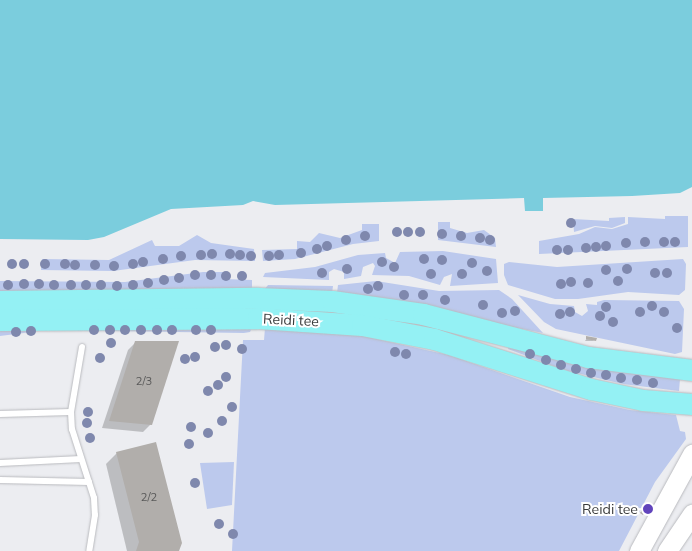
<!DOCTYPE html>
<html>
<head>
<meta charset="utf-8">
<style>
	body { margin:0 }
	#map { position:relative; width:692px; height:551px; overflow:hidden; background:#ecedf1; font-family:Mulish,sans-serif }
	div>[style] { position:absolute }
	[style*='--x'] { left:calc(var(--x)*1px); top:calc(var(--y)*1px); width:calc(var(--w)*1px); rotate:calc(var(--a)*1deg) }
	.green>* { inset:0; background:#bcc9ed }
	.water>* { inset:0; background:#7bcddd }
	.shadow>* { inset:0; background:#0003 }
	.building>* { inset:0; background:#b1aeab }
	.roads { filter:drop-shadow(0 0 1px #b9babe) drop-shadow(0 0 1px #b9babe) }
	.service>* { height:6px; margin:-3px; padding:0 3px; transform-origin:3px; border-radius:3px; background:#fff }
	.secondary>* { height:19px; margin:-9.5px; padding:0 9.5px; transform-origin:9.5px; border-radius:9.5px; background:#fff }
	.primary>* { height:21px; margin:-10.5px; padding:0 10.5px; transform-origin:10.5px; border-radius:10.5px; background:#94f1f4 }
	.trees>* { width:10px; height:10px; margin:-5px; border-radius:50%; background:#7f88ad }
	.dots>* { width:14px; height:14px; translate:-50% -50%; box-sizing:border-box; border:2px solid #fff; border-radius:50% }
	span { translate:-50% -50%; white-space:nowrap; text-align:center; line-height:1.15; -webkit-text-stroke:4px #fff; paint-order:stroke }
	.number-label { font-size:11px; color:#585858 }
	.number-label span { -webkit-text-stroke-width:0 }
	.street-label { font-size:14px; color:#3a3b3c }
	.poi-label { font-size:14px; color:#3a3b3c }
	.right { translate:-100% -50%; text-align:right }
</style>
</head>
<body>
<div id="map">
	<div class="green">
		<div style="clip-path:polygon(665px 216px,688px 216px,688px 247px,539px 254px,539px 241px,579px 234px,595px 227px,612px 229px,628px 224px,628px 217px,665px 219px)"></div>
		<div style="clip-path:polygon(625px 217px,625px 223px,612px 228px,595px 226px,574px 232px,573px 219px,609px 221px,609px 218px)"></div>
		<div style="clip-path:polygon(438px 222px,450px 222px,450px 228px,467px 233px,484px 230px,495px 238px,496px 247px,438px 240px)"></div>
		<div style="clip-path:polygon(362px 224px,379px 224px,379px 241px,353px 244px,295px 259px,263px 261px,262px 250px,297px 249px,297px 241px,310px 242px,319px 233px,340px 238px,362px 230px)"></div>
		<div style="clip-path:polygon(197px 235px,211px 243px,254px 249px,255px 261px,195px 260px,113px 271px,41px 270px,42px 259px,109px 260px,152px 240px,155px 246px,179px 246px)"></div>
		<div style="clip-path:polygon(443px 251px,496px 259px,498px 283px,450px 286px,452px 274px,444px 277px,440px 285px,409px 276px,372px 275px,375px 266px,373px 263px,363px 267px,361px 276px,344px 279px,344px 272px,334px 269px,329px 272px,329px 280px,263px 277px,265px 273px,315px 267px,358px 255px,385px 253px,386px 258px,395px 263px,400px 252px)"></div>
		<div style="clip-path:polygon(683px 259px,686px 264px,685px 290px,679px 295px,628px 292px,578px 299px,555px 299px,508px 285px,504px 275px,504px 264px,509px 262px,557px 267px)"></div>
		<div style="clip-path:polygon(203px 272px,225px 272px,225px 279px,252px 280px,252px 290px,0 292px,0 281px,125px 282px)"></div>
		<div style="clip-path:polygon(376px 281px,439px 291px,499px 290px,512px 299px,543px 333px,337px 293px,338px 285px)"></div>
		<div style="clip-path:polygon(268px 285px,333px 286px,332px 293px,264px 290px)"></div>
		<div style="clip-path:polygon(518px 295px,550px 304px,574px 306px,575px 312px,582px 316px,588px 311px,586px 304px,597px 305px,597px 302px,604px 300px,679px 301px,684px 309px,682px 352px,675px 354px,556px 329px,544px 322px)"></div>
		<div style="clip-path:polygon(252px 328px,250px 332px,244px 333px,47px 330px,0 336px,0 329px)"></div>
		<div style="clip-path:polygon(265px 328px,363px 336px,449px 355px,570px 397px,630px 410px,676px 415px,680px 431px,685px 432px,686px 439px,655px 482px,619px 551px,232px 551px,243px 340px,264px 340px)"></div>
		<div style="clip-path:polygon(509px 344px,590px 366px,680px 379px,679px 391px,623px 384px,564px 370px,508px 349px)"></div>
		<div style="clip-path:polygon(234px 462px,232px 505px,207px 509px,200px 463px)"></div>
	</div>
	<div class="water">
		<div style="clip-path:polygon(0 0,692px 0,692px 187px,680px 193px,632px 196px,543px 198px,543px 211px,525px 211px,524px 198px,275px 205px,253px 201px,243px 205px,171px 209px,104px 237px,88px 240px,0 239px)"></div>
	</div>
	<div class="shadow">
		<div style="clip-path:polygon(587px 338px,595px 341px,585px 341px)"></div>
		<div style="clip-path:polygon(136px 342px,151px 424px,143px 432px,102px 428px,128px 350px)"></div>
		<div style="clip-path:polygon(117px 453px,178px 551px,127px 551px,106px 464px)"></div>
	</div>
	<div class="building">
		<div style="clip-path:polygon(586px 336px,597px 338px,596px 341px,586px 339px)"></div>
		<div style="clip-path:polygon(135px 341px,179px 341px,152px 425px,109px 421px)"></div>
		<div style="clip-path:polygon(156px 442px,182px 543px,179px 551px,136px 551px,139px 542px,116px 452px)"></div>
		<div style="clip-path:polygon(646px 503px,648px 505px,643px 515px,640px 513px)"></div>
	</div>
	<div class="roads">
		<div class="service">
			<div style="--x:82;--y:347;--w:66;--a:99.6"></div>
			<div style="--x:71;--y:412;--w:17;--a:87"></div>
			<div style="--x:72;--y:429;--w:72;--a:72.3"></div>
			<div style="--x:94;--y:498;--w:17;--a:87"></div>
			<div style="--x:95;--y:515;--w:36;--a:99"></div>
			<div style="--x:0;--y:414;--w:71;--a:-1.6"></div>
			<div style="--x:0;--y:463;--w:81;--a:-2.8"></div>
			<div style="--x:0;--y:480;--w:89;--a:1.3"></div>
		</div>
		<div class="secondary">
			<div style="--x:639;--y:551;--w:111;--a:-61.3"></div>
			<div style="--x:667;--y:551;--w:45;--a:-56"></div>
		</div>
		<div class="primary">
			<div style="--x:0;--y:301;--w:258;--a:-0.7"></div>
			<div style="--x:258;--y:298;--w:74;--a:2.3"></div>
			<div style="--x:332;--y:301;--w:92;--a:8.1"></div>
			<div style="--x:423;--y:314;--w:171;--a:14.6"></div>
			<div style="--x:588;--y:357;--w:105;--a:7.1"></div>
			<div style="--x:0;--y:320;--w:258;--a:-0.4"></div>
			<div style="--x:258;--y:318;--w:104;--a:3.9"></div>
			<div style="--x:362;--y:325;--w:73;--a:11"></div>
			<div style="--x:434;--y:339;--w:165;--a:17.7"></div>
			<div style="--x:591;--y:389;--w:53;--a:11.9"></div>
			<div style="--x:643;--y:400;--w:49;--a:4.7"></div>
		</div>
	</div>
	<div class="trees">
		<div style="left:571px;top:223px"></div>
		<div style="left:397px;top:232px"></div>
		<div style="left:408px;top:232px"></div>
		<div style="left:420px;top:232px"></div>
		<div style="left:442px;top:234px"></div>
		<div style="left:365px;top:236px"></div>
		<div style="left:461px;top:236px"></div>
		<div style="left:480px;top:238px"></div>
		<div style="left:346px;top:240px"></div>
		<div style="left:490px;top:240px"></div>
		<div style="left:645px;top:242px"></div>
		<div style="left:664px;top:242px"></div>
		<div style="left:675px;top:242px"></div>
		<div style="left:626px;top:243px"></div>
		<div style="left:327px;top:246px"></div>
		<div style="left:606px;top:246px"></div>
		<div style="left:596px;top:247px"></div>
		<div style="left:586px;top:248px"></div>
		<div style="left:317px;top:249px"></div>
		<div style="left:557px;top:250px"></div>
		<div style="left:568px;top:250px"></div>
		<div style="left:301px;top:253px"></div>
		<div style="left:212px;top:254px"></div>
		<div style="left:230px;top:254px"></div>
		<div style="left:201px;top:255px"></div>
		<div style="left:240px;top:255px"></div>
		<div style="left:279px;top:255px"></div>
		<div style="left:181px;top:256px"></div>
		<div style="left:251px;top:256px"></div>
		<div style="left:269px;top:256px"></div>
		<div style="left:163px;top:259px"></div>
		<div style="left:424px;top:259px"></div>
		<div style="left:442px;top:260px"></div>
		<div style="left:143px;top:262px"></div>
		<div style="left:382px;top:262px"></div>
		<div style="left:472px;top:263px"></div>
		<div style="left:12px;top:264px"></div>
		<div style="left:24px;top:264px"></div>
		<div style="left:45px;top:264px"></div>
		<div style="left:65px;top:264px"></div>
		<div style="left:133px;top:264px"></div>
		<div style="left:75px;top:265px"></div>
		<div style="left:95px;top:265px"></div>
		<div style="left:114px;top:266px"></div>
		<div style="left:394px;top:267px"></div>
		<div style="left:347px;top:269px"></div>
		<div style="left:627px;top:269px"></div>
		<div style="left:606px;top:270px"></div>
		<div style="left:487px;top:271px"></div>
		<div style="left:322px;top:273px"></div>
		<div style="left:655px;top:273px"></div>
		<div style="left:667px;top:273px"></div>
		<div style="left:431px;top:274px"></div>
		<div style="left:462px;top:274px"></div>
		<div style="left:195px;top:275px"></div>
		<div style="left:211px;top:275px"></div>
		<div style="left:226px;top:276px"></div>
		<div style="left:242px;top:276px"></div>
		<div style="left:179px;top:278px"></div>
		<div style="left:164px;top:280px"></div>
		<div style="left:618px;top:281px"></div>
		<div style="left:571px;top:282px"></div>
		<div style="left:148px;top:283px"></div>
		<div style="left:588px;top:283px"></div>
		<div style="left:24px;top:284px"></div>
		<div style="left:39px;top:284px"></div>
		<div style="left:561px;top:284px"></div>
		<div style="left:8px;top:285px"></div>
		<div style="left:54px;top:285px"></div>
		<div style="left:71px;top:285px"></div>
		<div style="left:86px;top:285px"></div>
		<div style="left:101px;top:285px"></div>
		<div style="left:133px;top:285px"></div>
		<div style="left:117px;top:286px"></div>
		<div style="left:378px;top:286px"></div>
		<div style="left:368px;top:289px"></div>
		<div style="left:404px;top:295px"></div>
		<div style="left:423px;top:295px"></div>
		<div style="left:445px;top:300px"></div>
		<div style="left:483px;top:305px"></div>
		<div style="left:652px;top:306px"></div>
		<div style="left:606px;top:307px"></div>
		<div style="left:515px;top:311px"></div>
		<div style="left:570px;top:312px"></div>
		<div style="left:640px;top:312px"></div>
		<div style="left:664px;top:312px"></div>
		<div style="left:502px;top:313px"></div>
		<div style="left:560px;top:314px"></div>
		<div style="left:600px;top:316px"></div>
		<div style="left:613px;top:322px"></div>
		<div style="left:677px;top:328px"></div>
		<div style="left:94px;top:330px"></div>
		<div style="left:110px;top:330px"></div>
		<div style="left:125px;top:330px"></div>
		<div style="left:141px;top:330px"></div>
		<div style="left:157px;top:330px"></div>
		<div style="left:172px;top:330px"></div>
		<div style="left:196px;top:330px"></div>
		<div style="left:211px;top:330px"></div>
		<div style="left:31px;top:331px"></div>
		<div style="left:16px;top:332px"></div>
		<div style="left:111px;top:343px"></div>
		<div style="left:226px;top:345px"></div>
		<div style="left:215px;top:347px"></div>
		<div style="left:242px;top:349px"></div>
		<div style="left:395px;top:352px"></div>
		<div style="left:406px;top:354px"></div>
		<div style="left:530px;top:354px"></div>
		<div style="left:195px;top:357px"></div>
		<div style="left:100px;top:358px"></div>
		<div style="left:185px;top:359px"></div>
		<div style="left:546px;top:360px"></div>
		<div style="left:561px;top:365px"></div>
		<div style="left:576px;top:369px"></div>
		<div style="left:591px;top:373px"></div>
		<div style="left:606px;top:375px"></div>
		<div style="left:226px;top:377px"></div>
		<div style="left:621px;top:378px"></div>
		<div style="left:637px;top:380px"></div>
		<div style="left:653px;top:383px"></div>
		<div style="left:218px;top:385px"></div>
		<div style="left:208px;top:391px"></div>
		<div style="left:232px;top:407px"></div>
		<div style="left:88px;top:412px"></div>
		<div style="left:222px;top:421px"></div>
		<div style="left:87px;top:423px"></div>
		<div style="left:191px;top:427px"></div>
		<div style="left:208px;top:433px"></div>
		<div style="left:90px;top:438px"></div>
		<div style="left:189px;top:444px"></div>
		<div style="left:195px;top:483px"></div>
		<div style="left:219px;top:524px"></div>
		<div style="left:233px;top:534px"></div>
	</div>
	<div class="dots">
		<div style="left:648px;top:509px;background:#6144bc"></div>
	</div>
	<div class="number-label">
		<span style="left:144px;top:381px">2/3</span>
		<span style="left:149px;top:497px">2/2</span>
	</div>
	<div class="street-label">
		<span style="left:291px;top:320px;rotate:3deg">Reidi tee</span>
	</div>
	<div class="poi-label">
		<span class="right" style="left:638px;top:509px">Reidi tee</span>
	</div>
</div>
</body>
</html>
